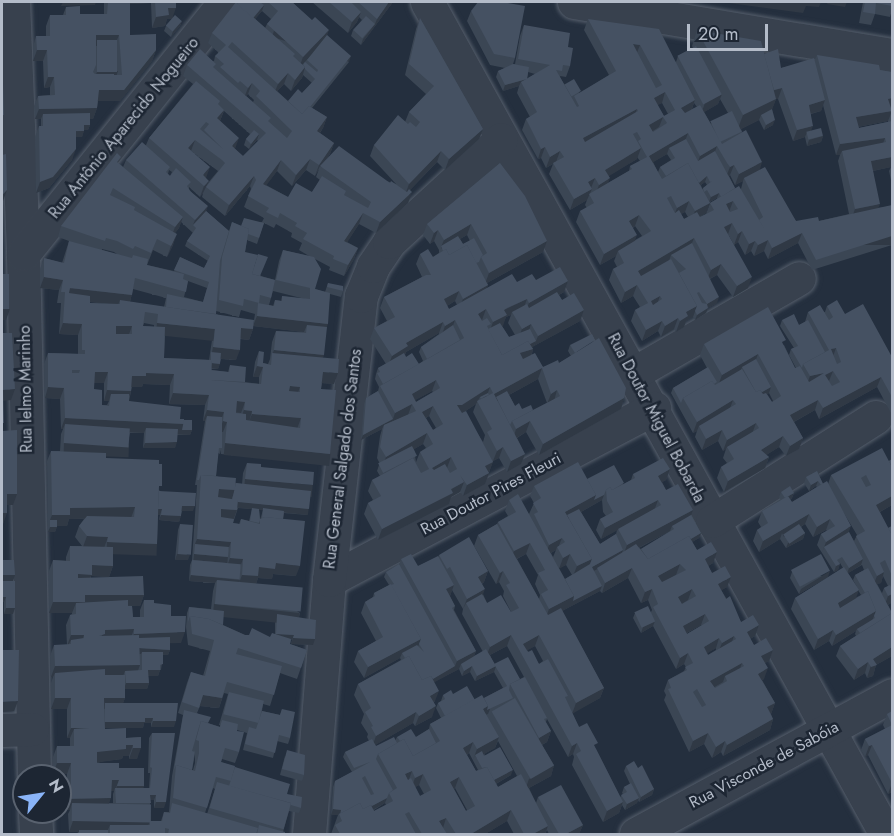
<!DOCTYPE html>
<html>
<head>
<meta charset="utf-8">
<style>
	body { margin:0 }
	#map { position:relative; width:894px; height:836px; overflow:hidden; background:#242f3e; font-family:Jost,sans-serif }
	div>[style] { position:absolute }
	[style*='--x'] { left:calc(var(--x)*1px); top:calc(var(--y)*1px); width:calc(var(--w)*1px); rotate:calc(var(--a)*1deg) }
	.roads { filter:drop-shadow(0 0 2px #565f6c) drop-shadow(0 0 2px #565f6c) }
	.minor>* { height:33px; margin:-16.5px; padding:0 16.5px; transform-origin:16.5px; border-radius:16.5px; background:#38414e }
	.wall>* { inset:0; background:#3b4654 }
	.shaded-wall>* { inset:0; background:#303945; transform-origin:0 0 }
	.building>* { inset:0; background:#455162; transform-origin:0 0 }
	span { translate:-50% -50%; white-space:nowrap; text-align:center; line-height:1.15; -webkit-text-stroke:5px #1d2633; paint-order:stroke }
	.street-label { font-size:16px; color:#b4bcc9 }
	.frame { position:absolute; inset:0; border:3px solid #b4bcc9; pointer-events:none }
	.north { position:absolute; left:12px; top:764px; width:60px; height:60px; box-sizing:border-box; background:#1d2633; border:2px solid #59626f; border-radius:50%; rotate:60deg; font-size:16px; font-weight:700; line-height:24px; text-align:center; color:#b4bcc9 }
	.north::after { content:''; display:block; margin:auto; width:21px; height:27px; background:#8ab4f8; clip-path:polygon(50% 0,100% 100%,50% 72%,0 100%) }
	.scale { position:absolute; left:687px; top:24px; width:81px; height:27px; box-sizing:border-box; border:3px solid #b4bcc9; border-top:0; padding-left:8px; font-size:18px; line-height:21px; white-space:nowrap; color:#b4bcc9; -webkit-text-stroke:4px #1d2633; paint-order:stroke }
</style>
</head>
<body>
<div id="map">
	<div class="roads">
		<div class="minor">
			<div style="--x:13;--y:2;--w:252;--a:87.7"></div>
			<div style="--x:23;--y:254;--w:522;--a:88.79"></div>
			<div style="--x:427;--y:2;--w:950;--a:61.12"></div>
			<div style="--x:574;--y:2;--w:322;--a:9.5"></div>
			<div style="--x:23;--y:254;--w:323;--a:-51.3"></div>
			<div style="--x:634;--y:373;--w:190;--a:-29.9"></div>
			<div style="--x:712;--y:521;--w:194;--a:-32.4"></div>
			<div style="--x:329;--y:580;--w:368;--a:-27.9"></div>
			<div style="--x:2;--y:730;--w:30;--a:-2"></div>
			<div style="--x:35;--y:812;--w:22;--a:87"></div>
			<div style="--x:309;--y:834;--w:255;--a:-85.5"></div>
			<div style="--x:329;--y:580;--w:286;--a:-83.6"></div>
			<div style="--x:361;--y:296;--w:32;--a:-68"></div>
			<div style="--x:373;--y:266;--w:29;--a:-56"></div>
			<div style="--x:389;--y:242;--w:152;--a:-42.6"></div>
			<div style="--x:636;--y:834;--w:291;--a:-28.5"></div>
		</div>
	</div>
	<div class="wall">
		<div style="clip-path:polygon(104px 2px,176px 2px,172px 19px,167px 19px,165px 26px,152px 28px,151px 3px,130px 4px,130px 35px,156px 50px,152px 61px,120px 101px,98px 101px,97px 108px,93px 119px,90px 119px,90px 125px,88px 130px,84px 130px,82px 137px,76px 137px,72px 160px,49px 188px,36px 193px,35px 137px,39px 126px,41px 126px,41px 119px,35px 119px,34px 106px,38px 96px,50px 95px,50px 87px,44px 88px,43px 61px,33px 61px,33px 47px,36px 36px,46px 36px,46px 26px,50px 15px,63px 15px,66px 7px,80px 14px,104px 14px)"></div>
		<div style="clip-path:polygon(evenodd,239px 2px,292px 2px,327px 35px,349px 62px,312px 108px,327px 117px,323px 128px,320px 133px,334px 143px,330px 154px,325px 162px,396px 184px,370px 156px,374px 145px,405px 122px,409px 112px,426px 94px,405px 75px,416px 29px,420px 18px,483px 129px,479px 139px,445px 170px,437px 162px,410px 190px,408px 203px,376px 233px,359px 224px,347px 242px,358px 248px,354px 259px,344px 276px,329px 270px,330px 267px,315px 259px,315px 289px,325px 292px,328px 283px,343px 291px,341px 297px,330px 294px,323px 358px,334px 384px,322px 383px,321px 389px,330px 454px,326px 465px,221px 454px,221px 450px,220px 454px,218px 453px,216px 476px,236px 483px,242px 484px,243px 473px,247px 463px,261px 467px,311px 491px,307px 515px,284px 513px,283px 519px,296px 576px,273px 574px,272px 579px,258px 578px,256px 584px,300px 613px,299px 617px,313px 645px,291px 644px,292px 640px,291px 640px,290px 644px,307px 650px,297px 679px,280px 673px,270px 706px,263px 704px,262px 711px,280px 715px,282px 709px,290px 738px,288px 744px,277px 741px,273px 758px,243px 750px,247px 733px,237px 730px,239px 752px,235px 763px,222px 759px,221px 762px,235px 767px,287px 794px,301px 808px,299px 813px,289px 811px,283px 832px,285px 834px,77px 834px,78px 832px,69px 832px,68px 814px,70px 810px,60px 810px,60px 787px,67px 787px,67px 774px,53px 774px,53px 757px,57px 746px,70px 746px,70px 738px,67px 738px,67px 709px,51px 709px,51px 683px,53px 677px,51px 677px,50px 656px,54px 645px,67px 645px,66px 625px,70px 615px,72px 614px,72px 613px,49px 613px,49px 571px,53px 560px,66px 561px,66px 557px,70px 546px,82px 546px,75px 537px,79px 526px,84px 519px,69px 519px,67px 526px,57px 526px,55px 532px,48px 532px,47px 461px,51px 451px,60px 451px,61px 434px,63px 429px,61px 429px,60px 399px,45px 398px,44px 364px,48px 353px,78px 354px,78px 335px,59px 334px,61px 303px,57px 303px,59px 290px,40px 288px,40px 269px,44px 258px,62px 263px,69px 241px,58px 237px,61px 226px,119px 163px,123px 167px,126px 160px,146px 145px,149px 138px,193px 84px,183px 76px,187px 65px,214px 61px,215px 56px,219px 53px,208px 43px,212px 33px,239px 2px,262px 11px,271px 19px,267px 24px,265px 28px,255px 19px,262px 11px,239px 2px,303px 75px,312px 83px,302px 93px,288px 101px,277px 91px,284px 84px,291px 91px,302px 78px,303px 75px,239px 2px,248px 94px,254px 100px,253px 102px,246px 96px,248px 94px,239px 2px,224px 111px,250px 134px,246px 139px,244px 145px,249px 149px,257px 140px,258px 141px,243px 156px,235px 149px,220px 121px,224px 111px,239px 2px,191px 151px,218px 171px,207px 184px,206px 178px,191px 151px,239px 2px,319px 169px,316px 177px,320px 180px,312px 192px,288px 197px,266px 185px,277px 171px,292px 186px,306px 170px,315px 176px,319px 169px,239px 2px,169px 170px,172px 172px,170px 176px,168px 174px,169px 170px,239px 2px,250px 186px,251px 189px,244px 207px,264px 218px,262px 222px,241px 226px,232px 222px,229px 231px,206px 211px,189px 189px,189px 187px,200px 197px,203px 193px,202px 197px,225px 216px,250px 186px,239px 2px,181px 222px,193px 233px,187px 241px,185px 246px,208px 261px,204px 268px,180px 257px,174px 271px,147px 265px,153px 250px,167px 257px,173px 245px,175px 233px,179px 228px,181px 222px,239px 2px,264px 223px,274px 228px,276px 224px,292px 233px,291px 237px,302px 243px,299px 250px,309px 256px,283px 250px,279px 261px,275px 280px,261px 276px,245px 252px,247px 240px,257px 244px,264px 223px,239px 2px,102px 249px,114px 252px,118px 255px,102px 250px,102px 249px,239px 2px,188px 281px,207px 288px,203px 302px,184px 297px,188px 281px,239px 2px,133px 289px,166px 298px,164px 307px,130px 302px,133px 289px,239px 2px,273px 291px,305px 299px,282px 296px,281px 301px,275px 300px,273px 306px,269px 305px,273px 291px,239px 2px,90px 302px,109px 304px,90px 303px,90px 302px,239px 2px,241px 310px,255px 314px,253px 326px,304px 332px,276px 331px,272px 342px,270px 359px,268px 364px,263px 363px,259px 351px,255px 362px,253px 377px,259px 377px,259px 384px,245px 382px,230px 365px,228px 372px,211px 370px,212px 369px,218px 369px,221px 359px,236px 360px,240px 339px,249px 340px,253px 329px,216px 314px,216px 311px,239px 317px,241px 310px,239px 2px,144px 323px,154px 325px,154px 327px,143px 326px,144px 323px,239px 2px,165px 335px,212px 340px,209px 360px,164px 358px,165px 335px,239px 2px,94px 383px,104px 383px,104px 401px,109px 401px,107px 405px,102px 405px,94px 389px,94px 383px,239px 2px,143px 384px,170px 385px,169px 404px,205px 405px,203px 421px,205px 421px,195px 485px,197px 485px,192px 560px,190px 565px,189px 581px,215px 583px,213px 591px,211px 609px,189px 607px,187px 613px,186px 627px,188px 645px,210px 651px,203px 676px,191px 672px,187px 683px,178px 713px,183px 715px,172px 776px,169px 812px,164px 812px,161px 821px,151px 821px,150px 800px,154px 800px,154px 808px,164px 808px,152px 733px,149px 738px,148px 773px,150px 773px,149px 788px,143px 788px,144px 786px,119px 768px,97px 762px,122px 759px,123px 756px,129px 756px,129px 759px,137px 759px,141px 737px,126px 738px,105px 729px,105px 728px,143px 728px,144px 723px,151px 723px,151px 727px,174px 727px,123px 703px,125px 698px,125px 689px,147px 689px,149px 683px,148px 676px,158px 676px,160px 670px,161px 670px,163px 655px,168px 655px,170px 650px,170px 643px,181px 643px,171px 616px,154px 603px,144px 600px,140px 610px,140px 617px,133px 617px,132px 606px,140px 606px,144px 595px,91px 578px,91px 576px,109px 577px,113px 566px,113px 553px,153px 555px,157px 544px,158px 515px,160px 515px,159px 520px,179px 522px,182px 511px,193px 511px,106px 458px,106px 456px,125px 456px,130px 433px,144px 433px,143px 448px,175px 448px,177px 435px,190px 435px,192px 430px,180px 419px,129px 401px,132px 387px,142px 387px,143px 384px,239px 2px,238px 508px,252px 509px,249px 521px,241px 519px,239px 524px,233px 523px,238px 508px,239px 2px,259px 510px,263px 510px,260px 520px,259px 510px,239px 2px,223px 616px,275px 622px,275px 634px,270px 637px,245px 635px,223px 625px,223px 616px,239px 2px,224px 693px,228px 694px,219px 725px,220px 725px,220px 727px,208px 723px,197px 713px,200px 706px,219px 708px,224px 693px,239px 2px,195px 754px,195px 763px,193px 770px,192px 770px,195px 754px,239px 2px,213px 788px,215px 789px,207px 814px,205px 813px,213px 788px,239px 2px,111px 791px,114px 791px,113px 794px,113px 803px,109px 803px,111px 791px)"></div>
		<div style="clip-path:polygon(312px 2px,393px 2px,361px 45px,351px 36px,353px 30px,362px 20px,359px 17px,357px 22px,348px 33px)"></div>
		<div style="clip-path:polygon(863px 2px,892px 2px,892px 10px,890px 17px,875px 14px,871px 25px,859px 23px)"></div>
		<div style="clip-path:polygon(evenodd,471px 11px,515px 58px,513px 64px,515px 64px,520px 36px,524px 25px,568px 47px,570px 66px,566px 77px,560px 76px,560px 77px,564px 84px,580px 93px,609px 75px,584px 30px,588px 19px,676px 62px,678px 56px,693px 48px,692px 46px,697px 30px,764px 54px,781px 68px,814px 61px,817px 55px,880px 70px,892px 72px,892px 185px,889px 171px,891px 167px,873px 171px,878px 208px,892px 206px,892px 245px,812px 270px,798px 243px,768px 259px,764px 251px,754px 256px,751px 251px,745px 255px,738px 242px,734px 245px,728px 234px,748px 288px,733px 297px,717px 275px,710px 279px,717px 303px,708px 308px,706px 313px,695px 320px,693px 317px,686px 321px,684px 327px,676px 332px,674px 329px,661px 337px,658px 331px,642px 341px,631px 321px,635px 310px,640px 307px,633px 296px,621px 303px,609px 280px,613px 269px,617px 267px,614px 261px,616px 256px,600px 265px,576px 222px,580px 211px,587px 208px,585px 205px,587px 200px,570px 210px,549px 174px,553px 164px,546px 168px,541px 158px,538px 159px,522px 130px,526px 119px,530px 117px,517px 93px,519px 86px,503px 91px,496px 77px,498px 71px,505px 68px,490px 65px,467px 21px,471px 11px,528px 72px,535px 74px,527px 79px,528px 72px,471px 11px,720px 99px,728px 113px,711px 124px,704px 112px,718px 104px,720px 99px,471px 11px,776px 99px,778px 99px,793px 141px,805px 137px,807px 146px,821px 142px,823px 136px,811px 131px,811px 114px,821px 111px,823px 105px,836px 155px,840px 155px,838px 161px,849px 214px,819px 221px,796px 221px,759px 170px,741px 129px,759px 120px,764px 130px,773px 125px,772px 109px,776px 99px,471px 11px,662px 103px,668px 114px,664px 116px,657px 105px,662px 103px,471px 11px,694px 103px,697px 107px,692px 109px,694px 103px,471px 11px,888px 121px,888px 122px,859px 128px,858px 127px,888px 121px,471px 11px,667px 154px,671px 160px,660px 167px,658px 172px,653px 162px,667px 154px,471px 11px,637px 157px,640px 161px,630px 166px,629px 171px,608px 183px,608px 176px,637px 159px,637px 157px,471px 11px,730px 175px,735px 185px,743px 181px,741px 189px,735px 188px,729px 176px,730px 175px,471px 11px,705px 182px,707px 185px,702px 189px,701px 185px,705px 182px,471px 11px,717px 198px,717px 199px,710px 203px,706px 214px,700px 217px,706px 213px,710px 202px,717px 198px,471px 11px,685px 212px,688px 217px,684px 219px,681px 214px,685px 212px,471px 11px,635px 226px,642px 236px,635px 240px,633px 228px,635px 226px)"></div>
		<div style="clip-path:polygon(182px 21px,180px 26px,171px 37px,164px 31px,166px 26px)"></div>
		<div style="clip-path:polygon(evenodd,500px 163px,543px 252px,487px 283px,488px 285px,486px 289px,517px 282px,536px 280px,568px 281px,564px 292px,559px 295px,562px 300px,584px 310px,580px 321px,532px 347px,533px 349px,532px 354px,543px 367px,559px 363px,571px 356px,568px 351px,570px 345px,624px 398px,621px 409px,539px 455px,526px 432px,517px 438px,525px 454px,521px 464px,507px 472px,499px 458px,493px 461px,485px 484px,463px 496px,460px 491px,451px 497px,449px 504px,378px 540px,364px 514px,368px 503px,373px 500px,368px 491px,372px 480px,380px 476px,377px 471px,379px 465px,380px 464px,377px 458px,380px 436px,382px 429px,361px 440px,364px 404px,366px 398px,378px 391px,379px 387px,375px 379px,376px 374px,378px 368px,386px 364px,370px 339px,374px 328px,387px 321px,380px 308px,384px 297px,422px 277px,416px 264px,420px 254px,433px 257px,439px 253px,439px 250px,434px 241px,430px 244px,423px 235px,427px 224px,500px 163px,467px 235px,470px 241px,463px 244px,460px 239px,467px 235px,500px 163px,455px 301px,457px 305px,449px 309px,447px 306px,455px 301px,500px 163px,511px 315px,508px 323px,515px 335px,509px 337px,502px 326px,506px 317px,511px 315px,500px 163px,439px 333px,439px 334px,421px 347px,419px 352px,423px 361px,419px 364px,406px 357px,405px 355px,406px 352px,439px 333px,500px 163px,538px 379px,547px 403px,533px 410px,522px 409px,515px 406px,509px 395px,538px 379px,500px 163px,432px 391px,433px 392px,416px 402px,415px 400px,432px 391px,500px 163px,476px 404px,473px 412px,485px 435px,483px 442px,464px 412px,476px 404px,500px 163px,429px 416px,436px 428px,433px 430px,426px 418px,429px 416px,500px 163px,423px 444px,426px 448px,420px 452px,416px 462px,414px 449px,423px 444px)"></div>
		<div style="clip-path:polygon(evenodd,827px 306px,845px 314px,892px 357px,892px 413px,891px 413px,877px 387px,819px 419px,815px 410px,794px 422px,803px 438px,799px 449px,786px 456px,779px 447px,766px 455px,769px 457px,765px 468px,724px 492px,717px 478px,721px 467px,727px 463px,723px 458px,726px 449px,723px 451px,718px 441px,702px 450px,695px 437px,697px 431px,693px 433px,671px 393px,673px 388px,707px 368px,700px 355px,704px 344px,784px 345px,795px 368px,796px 368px,789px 355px,791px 349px,794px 348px,780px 326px,782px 320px,799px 325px,805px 322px,808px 312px,825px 312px,827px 306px,769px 393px,773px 401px,772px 402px,767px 394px,769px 393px)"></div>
		<div style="clip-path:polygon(2px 431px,13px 505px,7px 505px,3px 524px,3px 560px,13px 581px,2px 581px,13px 614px,4px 614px,4px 602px,2px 602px)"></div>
		<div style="clip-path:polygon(evenodd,892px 459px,892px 505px,880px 512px,888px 528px,892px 526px,892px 606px,891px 603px,888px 605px,892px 613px,892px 656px,876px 665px,873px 676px,867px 678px,865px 673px,854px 680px,836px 656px,840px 646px,856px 636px,855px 634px,856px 631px,832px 646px,829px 641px,814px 650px,791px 609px,795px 598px,843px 568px,840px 563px,838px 570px,834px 572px,817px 545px,821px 534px,827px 531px,826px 530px,813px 537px,805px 524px,801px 527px,805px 533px,803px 539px,786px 548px,780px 539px,759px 552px,753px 541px,757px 530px,761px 527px,758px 522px,762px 511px,781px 500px,779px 497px,781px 492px,794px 493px,792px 498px,790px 500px,792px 502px,817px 487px,816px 486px,809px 491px,804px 483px,806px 477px,817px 471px,823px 484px,828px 484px,831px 475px,889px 461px,892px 459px,842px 510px,857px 535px,854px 541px,849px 532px,842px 510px,892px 459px,862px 565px,864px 570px,855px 575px,853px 580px,857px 587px,848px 573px,862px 565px,892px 459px,883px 576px,888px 586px,884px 588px,882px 593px,877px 584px,881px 583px,883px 576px,892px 459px,858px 590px,861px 595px,855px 598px,858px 590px)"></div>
		<div style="clip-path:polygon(evenodd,670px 469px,666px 480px,662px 482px,666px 490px,691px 515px,701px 533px,699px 538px,692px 542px,697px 550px,713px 563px,708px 566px,712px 573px,727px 587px,721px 590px,741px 622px,759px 625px,755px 636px,750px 639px,754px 645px,773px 650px,769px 661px,765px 663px,764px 679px,762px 680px,775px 703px,771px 714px,773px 719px,770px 730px,723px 756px,721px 752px,712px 758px,704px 744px,689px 752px,664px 700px,666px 695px,664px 691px,668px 680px,684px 671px,686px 667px,684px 664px,676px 669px,653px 626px,641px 633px,633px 618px,635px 613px,651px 612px,652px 610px,648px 600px,641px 603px,628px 578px,602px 593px,600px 591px,562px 611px,604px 688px,600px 698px,572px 713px,579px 727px,596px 749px,620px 797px,623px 794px,622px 793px,624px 787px,630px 784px,624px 771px,626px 766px,638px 768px,654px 789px,652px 795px,639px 802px,638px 800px,637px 803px,625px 810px,622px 805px,619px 813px,603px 822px,572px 765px,574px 757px,573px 754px,568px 757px,547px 719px,546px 722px,551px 731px,547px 742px,542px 745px,554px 765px,551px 776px,529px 788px,536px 803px,538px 797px,583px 825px,579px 834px,549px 834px,547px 830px,545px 834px,514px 834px,507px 821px,485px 834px,331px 834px,338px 815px,331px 815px,333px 787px,335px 781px,352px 772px,343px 757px,345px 752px,369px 741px,367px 737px,368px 734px,361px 723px,364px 714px,354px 695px,358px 684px,401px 660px,400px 658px,364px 678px,354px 662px,358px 651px,376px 641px,361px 613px,365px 602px,373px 597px,374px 593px,389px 585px,384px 577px,386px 572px,399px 565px,401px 559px,418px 566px,438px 557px,439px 555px,488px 571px,484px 582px,482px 584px,483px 594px,487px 603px,511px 612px,503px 596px,504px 591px,499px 582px,496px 584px,474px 546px,478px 535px,497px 524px,498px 522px,508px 516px,505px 511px,509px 500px,529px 514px,534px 503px,530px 496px,534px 486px,587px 479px,624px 484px,631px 480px,633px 474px,670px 469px,602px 500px,603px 512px,606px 516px,600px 519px,596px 530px,601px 539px,617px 530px,616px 534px,600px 544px,581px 512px,602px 500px,670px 469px,670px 531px,641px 549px,639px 548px,670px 531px,670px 469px,556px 550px,553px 557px,551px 553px,556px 550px,670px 469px,526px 554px,538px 575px,535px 584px,540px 595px,539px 599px,517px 559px,526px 554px,670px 469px,566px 565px,572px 575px,565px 579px,559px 568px,566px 565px,670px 469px,452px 590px,463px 609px,462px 614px,483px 652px,474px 656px,476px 651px,454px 610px,455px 606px,450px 596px,452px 590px,670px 469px,701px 625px,702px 625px,687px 634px,687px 633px,701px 625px,670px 469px,507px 646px,524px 677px,520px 679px,494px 664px,490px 655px,507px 646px,670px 469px,535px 646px,543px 661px,539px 664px,527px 650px,535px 646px,670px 469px,716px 648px,716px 650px,708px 655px,707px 653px,716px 648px,670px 469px,459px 669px,462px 676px,470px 672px,475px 681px,494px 672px,503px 688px,484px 698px,475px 700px,453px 694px,443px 695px,441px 701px,438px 703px,436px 708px,441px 718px,430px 724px,429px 729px,416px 737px,397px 737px,395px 741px,376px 746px,375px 745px,413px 723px,415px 726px,432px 717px,434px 702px,435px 701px,434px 682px,459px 669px,670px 469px,498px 741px,517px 776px,498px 787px,496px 784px,511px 775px,484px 754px,495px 748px,498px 741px,670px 469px,469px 753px,478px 770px,476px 771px,467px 755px,469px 753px,670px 469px,419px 785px,424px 794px,420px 796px,415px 787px,419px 785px,670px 469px,455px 788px,467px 810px,466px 811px,454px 789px,455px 788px,670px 469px,385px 803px,386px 805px,374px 811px,374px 810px,385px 803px)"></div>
		<div style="clip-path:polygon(180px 524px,188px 560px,175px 560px,178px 530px)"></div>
		<div style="clip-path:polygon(792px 572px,828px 577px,799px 594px,790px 578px)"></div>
		<div style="clip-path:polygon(892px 711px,892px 792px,888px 794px,868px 755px,865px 757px,861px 750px,865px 739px,885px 729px,883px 725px,887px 714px)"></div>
		<div style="clip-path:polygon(285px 756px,304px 775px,302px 781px,280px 775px)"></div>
	</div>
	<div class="shaded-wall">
		<div style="clip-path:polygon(63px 2px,96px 2px,95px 5px,61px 6px)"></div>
		<div style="clip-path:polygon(126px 2px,152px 2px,151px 3px,126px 4px)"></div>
		<div style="clip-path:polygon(389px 2px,393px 2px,361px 45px,363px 39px,375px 24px,377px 19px)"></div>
		<div style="clip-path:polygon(729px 2px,821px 2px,819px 7px,806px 6px,803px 13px,729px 3px)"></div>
		<div style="clip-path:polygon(828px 2px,847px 2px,845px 7px,827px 4px)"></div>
		<div style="clip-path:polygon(264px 5px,262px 11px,248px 27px,250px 22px)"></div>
		<div style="clip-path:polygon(168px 8px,176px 8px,172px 19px,167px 19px,165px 26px,152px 28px,156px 17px)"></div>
		<div style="clip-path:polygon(361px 12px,357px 22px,348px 33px,352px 22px)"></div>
		<div style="clip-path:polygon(182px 21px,180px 26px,171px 37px,173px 31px)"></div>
		<div style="clip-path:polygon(329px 30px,325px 41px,299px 68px,303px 57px)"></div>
		<div style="clip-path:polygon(96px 35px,119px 35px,115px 45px,95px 46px)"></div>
		<div style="clip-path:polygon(633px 44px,640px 45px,636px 55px)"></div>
		<div style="clip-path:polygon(37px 50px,47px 50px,43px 61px,33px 61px)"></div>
		<div style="clip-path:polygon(156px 50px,152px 61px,120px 101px,95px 101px,99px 90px,124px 90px)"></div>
		<div style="left:351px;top:56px;width:6px;height:81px;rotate:108deg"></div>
		<div style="clip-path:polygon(305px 67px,302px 78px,291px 91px,295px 80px)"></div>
		<div style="clip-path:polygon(118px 71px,116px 77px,95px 77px,97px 72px)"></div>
		<div style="clip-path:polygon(288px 73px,284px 84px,274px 94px,278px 84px)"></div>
		<div style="clip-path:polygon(48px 77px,54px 77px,50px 87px,44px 88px)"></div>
		<div style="clip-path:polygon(527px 79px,521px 82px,519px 86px,503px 91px,505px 85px)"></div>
		<div style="clip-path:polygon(252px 83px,248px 94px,244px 98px,248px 88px)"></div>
		<div style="clip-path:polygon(782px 88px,778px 99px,776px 99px,770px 115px,761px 115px,759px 120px,737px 131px,743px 115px,771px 91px)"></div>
		<div style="clip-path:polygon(665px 92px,662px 103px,650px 109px,654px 98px)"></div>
		<div style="clip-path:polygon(722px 94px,718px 104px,701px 114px,705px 103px)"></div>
		<div style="clip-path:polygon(892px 98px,892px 108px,884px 109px,888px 99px)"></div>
		<div style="clip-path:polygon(695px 100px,691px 111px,677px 119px,681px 108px)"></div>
		<div style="clip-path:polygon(825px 100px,821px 111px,805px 115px,809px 105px)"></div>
		<div style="clip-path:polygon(97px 108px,93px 119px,43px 119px,43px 114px,41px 119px,35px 119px,39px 109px)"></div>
		<div style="clip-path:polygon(637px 109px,633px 120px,579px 149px,583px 138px)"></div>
		<div style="clip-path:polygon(224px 110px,220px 121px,213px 129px,217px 118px)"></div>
		<div style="clip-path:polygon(892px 111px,888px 121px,852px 128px,856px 117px)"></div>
		<div style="clip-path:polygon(327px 117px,323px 128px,313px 142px,317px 131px)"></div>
		<div style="clip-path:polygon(663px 117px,659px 127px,645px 136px,649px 125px)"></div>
		<div style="clip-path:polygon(775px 120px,773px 125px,764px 130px,766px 125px)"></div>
		<div style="clip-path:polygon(84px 125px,90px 125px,88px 130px,82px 130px)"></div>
		<div style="clip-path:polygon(813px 126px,809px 136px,807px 132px,805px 137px,793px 141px,797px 130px)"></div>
		<div style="clip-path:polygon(483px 129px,479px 139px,445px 170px,449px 159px)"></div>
		<div style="clip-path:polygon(84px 131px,82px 137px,41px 137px,43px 132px)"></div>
		<div style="clip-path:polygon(688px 133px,684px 144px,669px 148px,667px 154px,645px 167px,649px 156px)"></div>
		<div style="clip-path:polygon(259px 134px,257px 140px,249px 149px,251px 144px)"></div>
		<div style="clip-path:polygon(823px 136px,821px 142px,807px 146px,809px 140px)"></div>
		<div style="clip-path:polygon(239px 138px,235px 149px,232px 146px)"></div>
		<div style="clip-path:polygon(885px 138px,881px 149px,842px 151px,840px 155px,836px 155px,840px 144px)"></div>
		<div style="clip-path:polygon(195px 140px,191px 151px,188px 148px)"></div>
		<div style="clip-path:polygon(334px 143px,330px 154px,321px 167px,320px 166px,315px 176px,319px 165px)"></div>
		<div style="clip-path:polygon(717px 146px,713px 157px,696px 167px,700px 156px)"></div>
		<div style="clip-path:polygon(545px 147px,541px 158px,538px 159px,541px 149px)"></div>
		<div style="clip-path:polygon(641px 148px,637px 159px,601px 181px,605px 170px)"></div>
		<div style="clip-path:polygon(76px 149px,72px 160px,49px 188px,36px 193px,40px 182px)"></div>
		<div style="clip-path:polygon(441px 151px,437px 162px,405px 195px,409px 184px)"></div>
		<div style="clip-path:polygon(560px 151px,556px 162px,546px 168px,550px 157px)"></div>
		<div style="clip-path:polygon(892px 157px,892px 163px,891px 167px,867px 172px,871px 161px)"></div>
		<div style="clip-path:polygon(310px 159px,306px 170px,292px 186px,296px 175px)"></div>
		<div style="clip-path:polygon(281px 160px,277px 171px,260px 194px,263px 184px)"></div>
		<div style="clip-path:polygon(762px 162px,759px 173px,744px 178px,743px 181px,735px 185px,739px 174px)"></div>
		<div style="clip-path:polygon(734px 165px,730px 175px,726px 177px,730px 167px)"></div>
		<div style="clip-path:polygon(210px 167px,206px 178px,203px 175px)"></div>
		<div style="clip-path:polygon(254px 176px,250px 186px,225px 216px,229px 205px)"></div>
		<div style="clip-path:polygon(707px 176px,705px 182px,693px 191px,695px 185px)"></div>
		<div style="clip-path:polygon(595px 178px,591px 188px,588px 182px)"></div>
		<div style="clip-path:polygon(610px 178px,606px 189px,595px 196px,599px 185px)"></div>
		<div style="clip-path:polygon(209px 181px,203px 193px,200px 197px,204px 186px)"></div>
		<div style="clip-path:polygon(592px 189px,587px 200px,570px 210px,574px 199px)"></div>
		<div style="clip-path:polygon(7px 190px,3px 201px,2px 202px,2px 195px)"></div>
		<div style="clip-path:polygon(412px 192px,408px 203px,376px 233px,380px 222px)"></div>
		<div style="clip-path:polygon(719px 193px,717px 198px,709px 202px,711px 197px)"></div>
		<div style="clip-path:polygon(689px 201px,685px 212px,673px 218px,677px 208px)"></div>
		<div style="clip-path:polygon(733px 201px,729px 212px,726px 204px)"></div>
		<div style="clip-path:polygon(710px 203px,706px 213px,691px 222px,695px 211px)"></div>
		<div style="clip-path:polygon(880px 204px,876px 215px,851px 220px,855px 209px)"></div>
		<div style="clip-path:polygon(208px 206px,204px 217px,193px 225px,195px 220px)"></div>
		<div style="clip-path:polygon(363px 213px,359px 224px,341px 252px,344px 241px)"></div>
		<div style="clip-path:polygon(639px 215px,635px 226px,625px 232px,629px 221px)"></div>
		<div style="clip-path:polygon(183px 217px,179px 228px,171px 238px,175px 227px)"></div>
		<div style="clip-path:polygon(732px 223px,728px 234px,720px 238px,724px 227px)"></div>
		<div style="clip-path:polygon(471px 224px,467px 235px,442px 249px,441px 247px,444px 240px)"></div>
		<div style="clip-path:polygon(438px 230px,434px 241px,430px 244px,434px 233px)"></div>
		<div style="clip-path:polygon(742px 231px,738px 242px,734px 245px,738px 234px)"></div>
		<div style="clip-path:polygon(802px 233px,798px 243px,768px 259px,772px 248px)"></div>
		<div style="clip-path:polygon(177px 234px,173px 245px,167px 257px,171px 246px)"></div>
		<div style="clip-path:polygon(637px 235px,633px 246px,618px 251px,616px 256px,600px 265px,604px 254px)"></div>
		<div style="left:892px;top:236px;width:9px;height:80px;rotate:90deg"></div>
		<div style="clip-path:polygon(694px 238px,690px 248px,671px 255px,669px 261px,634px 282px,638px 271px)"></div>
		<div style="clip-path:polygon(768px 240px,764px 251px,754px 256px,758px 245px)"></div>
		<div style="clip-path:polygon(547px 241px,543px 252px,485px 284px,489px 273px)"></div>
		<div style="clip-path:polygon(755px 241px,751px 251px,745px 255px,749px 244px)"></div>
		<div style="clip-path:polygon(358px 248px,354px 259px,344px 276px,348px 265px)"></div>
		<div style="clip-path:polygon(721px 264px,717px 275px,707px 280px,711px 270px)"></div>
		<div style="clip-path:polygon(44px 277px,63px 280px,59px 290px,40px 288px)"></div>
		<div style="clip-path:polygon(752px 277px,748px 288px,733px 297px,737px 286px)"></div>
		<div style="clip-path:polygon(568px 281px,564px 292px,525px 313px,529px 303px)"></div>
		<div style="clip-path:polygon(488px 285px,484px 296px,459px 309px,463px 299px)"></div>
		<div style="clip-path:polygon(637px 285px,633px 296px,621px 303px,625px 292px)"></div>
		<div style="clip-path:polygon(70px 288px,132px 295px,128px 306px,120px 300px,118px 305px,66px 299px)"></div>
		<div style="clip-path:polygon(459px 291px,455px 301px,440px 310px,444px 299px)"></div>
		<div style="clip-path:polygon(660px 296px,656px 307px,647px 312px,651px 301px)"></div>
		<div style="clip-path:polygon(719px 297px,717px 303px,708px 308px,706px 313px,695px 320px,697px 315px,707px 304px)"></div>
		<div style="clip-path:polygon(527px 299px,523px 310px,512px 312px,511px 315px,506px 317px,503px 326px,489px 333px,493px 322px,504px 310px)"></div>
		<div style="clip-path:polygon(697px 306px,693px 317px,686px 321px,684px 327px,676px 332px,680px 321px,686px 312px)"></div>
		<div style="clip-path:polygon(2px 309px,10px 309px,6px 320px,2px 320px)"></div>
		<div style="clip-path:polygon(486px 309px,482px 320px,478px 314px)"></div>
		<div style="clip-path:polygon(584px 310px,580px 321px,534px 346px,538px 336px)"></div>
		<div style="clip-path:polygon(257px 316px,328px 324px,324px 335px,307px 325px,304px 332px,253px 326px)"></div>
		<div style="clip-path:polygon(678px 318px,674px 329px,661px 337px,665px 326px)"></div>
		<div style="clip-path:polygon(455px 320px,451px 331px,441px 337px,445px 326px)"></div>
		<div style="clip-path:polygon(662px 321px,658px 331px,642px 341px,646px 330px)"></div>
		<div style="clip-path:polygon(443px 322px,439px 333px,406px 352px,404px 357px,388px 367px,392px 356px,406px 343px)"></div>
		<div style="clip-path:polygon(63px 323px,82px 324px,78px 335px,59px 334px)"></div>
		<div style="left:157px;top:323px;width:58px;height:12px;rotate:6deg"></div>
		<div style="clip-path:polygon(531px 324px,528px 334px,518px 340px,522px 329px)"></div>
		<div style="clip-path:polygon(116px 326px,132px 326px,128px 337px,112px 336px)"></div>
		<div style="clip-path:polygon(241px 328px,253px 329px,249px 340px,237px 338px)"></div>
		<div style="clip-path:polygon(536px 341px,534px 346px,523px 352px,533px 349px,530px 360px,500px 360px)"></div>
		<div style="clip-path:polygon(213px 347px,240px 350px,236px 360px,211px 358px)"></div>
		<div style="clip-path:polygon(836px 348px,832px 359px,831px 349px)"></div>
		<div style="clip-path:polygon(274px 350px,324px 355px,320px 365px,272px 355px)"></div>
		<div style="clip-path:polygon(758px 354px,754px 365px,742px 367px,740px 373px,718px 386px,722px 375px)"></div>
		<div style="clip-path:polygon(210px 363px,220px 364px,218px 369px,208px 368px)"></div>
		<div style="clip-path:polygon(257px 366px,263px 367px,259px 377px,253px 377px)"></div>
		<div style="clip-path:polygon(542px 368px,538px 379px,494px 403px,494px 394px)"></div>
		<div style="clip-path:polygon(833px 371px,829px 381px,825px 375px)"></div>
		<div style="clip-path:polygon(95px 372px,108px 372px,104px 383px,91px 383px)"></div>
		<div style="clip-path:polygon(323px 372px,338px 373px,334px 384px,319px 383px)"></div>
		<div style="clip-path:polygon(146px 373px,174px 374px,170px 385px,143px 384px,142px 387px,128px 387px,132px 376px)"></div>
		<div style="clip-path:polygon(824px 373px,806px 387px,810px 376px)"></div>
		<div style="clip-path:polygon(881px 377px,877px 387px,819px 419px,823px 408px)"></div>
		<div style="clip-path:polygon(436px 380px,432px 391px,408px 404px,412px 394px)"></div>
		<div style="clip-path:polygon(290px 386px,300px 387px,296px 398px,286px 397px)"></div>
		<div style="clip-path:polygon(48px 387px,64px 388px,60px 399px,45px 398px)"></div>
		<div style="clip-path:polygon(490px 387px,486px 398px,480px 397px,476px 404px,458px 416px,457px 405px)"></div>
		<div style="clip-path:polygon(771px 387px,769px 393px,752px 403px,754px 397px)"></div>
		<div style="clip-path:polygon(15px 389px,11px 400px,2px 401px,3px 390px)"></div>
		<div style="clip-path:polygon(107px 390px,131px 391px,127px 402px,111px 394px,109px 401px,104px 401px)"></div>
		<div style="clip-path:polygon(557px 390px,554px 401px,547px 404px,551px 394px)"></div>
		<div style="clip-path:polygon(173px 393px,209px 395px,205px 405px,169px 404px)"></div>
		<div style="clip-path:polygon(624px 398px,621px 409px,539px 455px,543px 444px)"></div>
		<div style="clip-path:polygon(733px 400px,729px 411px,699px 426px,697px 431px,693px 433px,697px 422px)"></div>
		<div style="clip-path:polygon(818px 400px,815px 410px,786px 426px,790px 415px)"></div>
		<div style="clip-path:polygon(237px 401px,245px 402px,241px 413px,233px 412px)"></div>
		<div style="clip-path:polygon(412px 404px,408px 415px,384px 425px,382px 429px,361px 440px,363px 435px,393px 419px,395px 413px)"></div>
		<div style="clip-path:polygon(433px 406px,429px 416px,418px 422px,422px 412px)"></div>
		<div style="clip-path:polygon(207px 410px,224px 412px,220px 423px,207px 416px,205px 421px,203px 421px)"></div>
		<div style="clip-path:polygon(244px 410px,252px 411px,249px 422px,240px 421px)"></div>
		<div style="clip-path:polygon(252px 414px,301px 418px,297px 429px,248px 424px)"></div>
		<div style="clip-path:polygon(65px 418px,184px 424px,192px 430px,190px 435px,146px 433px,146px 428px,144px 433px,65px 429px,65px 424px,63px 429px,61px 429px)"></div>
		<div style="clip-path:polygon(223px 421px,227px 422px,223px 432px,219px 432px)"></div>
		<div style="clip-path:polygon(530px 421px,526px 432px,513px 440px,516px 429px)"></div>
		<div style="clip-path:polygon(756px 423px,752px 434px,727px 447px,726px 449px,723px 451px,727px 440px)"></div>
		<div style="clip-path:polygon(722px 430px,718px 441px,702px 450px,706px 439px)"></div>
		<div style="clip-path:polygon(427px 433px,423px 444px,382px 468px,386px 457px)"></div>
		<div style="clip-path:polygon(783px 436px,779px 447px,757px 461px,761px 450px)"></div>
		<div style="clip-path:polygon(803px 438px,799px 449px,786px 456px,790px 446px)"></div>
		<div style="clip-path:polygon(177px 442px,175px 448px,143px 448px,145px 443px)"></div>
		<div style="left:64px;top:443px;width:65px;height:12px;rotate:2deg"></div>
		<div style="left:225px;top:443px;width:106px;height:12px;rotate:6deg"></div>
		<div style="clip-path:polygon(503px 447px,499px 458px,493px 461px,497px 451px)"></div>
		<div style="clip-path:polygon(525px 454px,521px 464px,507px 472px,511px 461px)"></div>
		<div style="clip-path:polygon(451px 457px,447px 468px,428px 478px,432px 468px)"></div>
		<div style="clip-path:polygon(769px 457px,765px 468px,724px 492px,728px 481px)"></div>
		<div style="clip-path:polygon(493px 462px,489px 472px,481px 477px,485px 466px)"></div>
		<div style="clip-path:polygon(670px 469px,666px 480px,654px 487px,658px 476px)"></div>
		<div style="clip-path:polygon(489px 473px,485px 484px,463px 496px,467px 485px)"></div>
		<div style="left:245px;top:479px;width:68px;height:12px;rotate:5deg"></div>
		<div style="clip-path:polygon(818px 481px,816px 486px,809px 491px,811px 485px)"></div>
		<div style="clip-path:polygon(464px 482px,460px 492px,451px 497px,449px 504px,378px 540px,382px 529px)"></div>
		<div style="clip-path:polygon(219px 489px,235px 490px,231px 501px,215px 499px)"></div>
		<div style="clip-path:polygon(794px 493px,792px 498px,783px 504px,785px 498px)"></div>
		<div style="clip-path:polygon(7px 494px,17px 494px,13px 505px,4px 505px)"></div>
		<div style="clip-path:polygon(596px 495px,604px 495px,602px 500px,565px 521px,565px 512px)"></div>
		<div style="clip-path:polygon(892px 496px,892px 505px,872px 516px,876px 505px)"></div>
		<div style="clip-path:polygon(658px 500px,654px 511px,601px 539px,605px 528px)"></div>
		<div style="left:232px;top:501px;width:77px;height:6px;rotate:6deg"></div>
		<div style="clip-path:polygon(182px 506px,195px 506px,193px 511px,180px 511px)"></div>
		<div style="clip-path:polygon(135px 507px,131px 518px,69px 519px,67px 526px,50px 526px,50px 520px,52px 515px,70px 508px)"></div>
		<div style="clip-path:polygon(157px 509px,162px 509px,160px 515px,155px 515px)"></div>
		<div style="clip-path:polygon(221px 509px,237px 510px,233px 521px,217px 520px)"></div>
		<div style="clip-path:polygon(693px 510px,689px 521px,672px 526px,670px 531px,623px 556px,627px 545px)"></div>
		<div style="clip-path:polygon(3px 513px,7px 513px,3px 524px)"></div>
		<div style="clip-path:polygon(809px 514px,805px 524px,784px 537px,782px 533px,780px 539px,759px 552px,763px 541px)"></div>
		<div style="clip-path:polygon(161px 515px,181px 516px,179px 522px,159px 520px)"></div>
		<div style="clip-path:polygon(830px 519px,826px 530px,813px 537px,817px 527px)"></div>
		<div style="clip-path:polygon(851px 526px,847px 537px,824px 547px,822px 553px,826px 542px)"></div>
		<div style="clip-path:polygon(50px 527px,57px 527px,55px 532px,48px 532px)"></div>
		<div style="clip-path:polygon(701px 533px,699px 538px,644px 570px,646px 564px)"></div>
		<div style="clip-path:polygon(805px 533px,803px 539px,786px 548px,788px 543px)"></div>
		<div style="clip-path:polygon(87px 536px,108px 537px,104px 548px,83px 547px)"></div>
		<div style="clip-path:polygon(562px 538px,558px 548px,557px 547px,556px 550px,545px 556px,549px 545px)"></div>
		<div style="clip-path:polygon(197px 539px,231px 542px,227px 553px,195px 544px)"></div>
		<div style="left:107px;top:542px;width:50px;height:12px;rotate:2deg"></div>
		<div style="clip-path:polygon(530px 543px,526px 554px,510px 562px,514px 551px)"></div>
		<div style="clip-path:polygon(623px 550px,621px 556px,590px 573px,592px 567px)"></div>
		<div style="clip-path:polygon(717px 552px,713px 563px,701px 570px,705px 559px)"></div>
		<div style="clip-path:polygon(177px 554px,190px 555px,188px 560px,175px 560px)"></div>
		<div style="left:194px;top:554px;width:34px;height:6px;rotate:5deg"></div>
		<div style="clip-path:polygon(570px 554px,566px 565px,559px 569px,563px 558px)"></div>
		<div style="clip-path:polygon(230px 558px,243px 559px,239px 570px,226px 569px)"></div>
		<div style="clip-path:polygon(592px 559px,588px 570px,573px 576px,577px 566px)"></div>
		<div style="clip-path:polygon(863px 559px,861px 565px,847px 574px,849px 568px)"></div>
		<div style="clip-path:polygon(276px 563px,300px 566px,296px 576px,273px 574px,272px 579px,258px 578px,255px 587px,238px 586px,242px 575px,259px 567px)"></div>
		<div style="clip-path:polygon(680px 564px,676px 575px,655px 587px,658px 576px)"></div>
		<div style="clip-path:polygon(840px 564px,838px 570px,834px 572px,836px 566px)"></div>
		<div style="clip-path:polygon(92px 565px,113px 566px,109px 577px,91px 576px,88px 585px,74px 585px,78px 574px)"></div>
		<div style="clip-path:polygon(632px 568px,628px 578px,602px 593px,605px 583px)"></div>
		<div style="clip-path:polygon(488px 571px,484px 582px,474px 588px,478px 577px)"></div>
		<div style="clip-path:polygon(503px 571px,499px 582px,496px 584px,500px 573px)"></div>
		<div style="clip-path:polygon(830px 571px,828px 577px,799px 594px,801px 589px)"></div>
		<div style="clip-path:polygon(884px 572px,881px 583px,873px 586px,877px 576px)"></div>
		<div style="clip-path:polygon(2px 575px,15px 575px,13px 581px,2px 581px)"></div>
		<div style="clip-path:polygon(191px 575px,240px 580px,238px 586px,217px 580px,215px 583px,189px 581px)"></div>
		<div style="clip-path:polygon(731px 577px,727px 587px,714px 595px,718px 584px)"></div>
		<div style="clip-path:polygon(454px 585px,450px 596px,446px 589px)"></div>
		<div style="clip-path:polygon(602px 586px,600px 591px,545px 620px,549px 609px,574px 596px)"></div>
		<div style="clip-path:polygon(485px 589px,481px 600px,466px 603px,463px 609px,467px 599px)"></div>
		<div style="clip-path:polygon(652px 589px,648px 600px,641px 603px,645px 592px)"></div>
		<div style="clip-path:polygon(692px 589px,688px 600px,675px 608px,678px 597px)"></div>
		<div style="clip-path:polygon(859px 590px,855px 601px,834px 614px,838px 603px)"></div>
		<div style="clip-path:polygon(892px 594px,892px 600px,891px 603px,884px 607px,888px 596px)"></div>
		<div style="clip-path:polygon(85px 595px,144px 595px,140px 606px,84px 605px,76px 603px,72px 613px,49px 613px,53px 602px)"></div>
		<div style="clip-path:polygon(2px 597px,6px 597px,4px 602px,2px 602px)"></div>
		<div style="left:214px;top:604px;width:86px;height:12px;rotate:6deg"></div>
		<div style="clip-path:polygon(6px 608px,15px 608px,13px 614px,4px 614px)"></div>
		<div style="clip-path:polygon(876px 611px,872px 621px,857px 629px,856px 631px,832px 646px,836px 635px)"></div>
		<div style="clip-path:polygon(705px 614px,701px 625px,679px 637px,683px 626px)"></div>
		<div style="clip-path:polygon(655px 621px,653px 626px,641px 633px,643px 627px)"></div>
		<div style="clip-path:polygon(759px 625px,755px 636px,743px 643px,747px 632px)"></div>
		<div style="clip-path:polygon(134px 629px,130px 640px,96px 647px,105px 630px)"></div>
		<div style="clip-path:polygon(833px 630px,829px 641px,814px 650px,818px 639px)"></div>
		<div style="clip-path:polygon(185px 632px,181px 643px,130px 644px,134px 634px)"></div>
		<div style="clip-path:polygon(276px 634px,294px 635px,292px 640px,274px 640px)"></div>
		<div style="clip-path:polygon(71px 635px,84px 635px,80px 646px,71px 644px,71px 640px,68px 646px,67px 646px)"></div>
		<div style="clip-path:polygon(511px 635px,507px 646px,486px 657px,490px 647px)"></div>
		<div style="clip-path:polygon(539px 635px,535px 646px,521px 654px,523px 644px)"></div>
		<div style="clip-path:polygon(734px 636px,730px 647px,718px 653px,722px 643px)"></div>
		<div style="clip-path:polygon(293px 638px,315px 639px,313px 645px,291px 644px)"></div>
		<div style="clip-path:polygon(719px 638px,716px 648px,700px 658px,704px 647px)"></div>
		<div style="clip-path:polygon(421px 639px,417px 649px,402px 653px,400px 658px,364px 678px,368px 667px)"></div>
		<div style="clip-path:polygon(892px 647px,892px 656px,876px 665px,873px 676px,867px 678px,873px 659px)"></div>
		<div style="clip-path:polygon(137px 648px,170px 650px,168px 655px,142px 654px,142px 652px,141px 654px,135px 654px)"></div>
		<div style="clip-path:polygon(773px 650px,769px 661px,757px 667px,761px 656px)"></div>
		<div style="clip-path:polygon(476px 651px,472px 662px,461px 664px,459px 669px,418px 691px,420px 686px,455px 666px,457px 661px)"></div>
		<div style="clip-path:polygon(688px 653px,684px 664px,676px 669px,680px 658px)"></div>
		<div style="clip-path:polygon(868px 662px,865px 673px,854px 680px,858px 669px)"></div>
		<div style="clip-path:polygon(742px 663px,738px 674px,725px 676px,723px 682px,706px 692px,710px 681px)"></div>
		<div style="clip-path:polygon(140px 665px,136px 676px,125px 671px,123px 676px,55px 673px,53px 677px,51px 677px,55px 666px)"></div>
		<div style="clip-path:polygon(472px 666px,470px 672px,462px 676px,464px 671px)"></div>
		<div style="clip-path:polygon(496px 666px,494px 672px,475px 681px,477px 676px)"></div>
		<div style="clip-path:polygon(768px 668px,764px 679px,754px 684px,758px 674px)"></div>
		<div style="clip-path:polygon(148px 670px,160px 670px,158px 676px,146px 676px)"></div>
		<div style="clip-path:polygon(126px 683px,149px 683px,147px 689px,124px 689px)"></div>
		<div style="clip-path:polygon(604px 688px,600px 698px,572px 714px,576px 703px)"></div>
		<div style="clip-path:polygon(439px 691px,435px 701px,426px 707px,430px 696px)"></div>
		<div style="clip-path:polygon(203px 695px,222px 698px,219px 708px,199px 706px)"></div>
		<div style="clip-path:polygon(55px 698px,71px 698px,67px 709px,51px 709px)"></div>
		<div style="clip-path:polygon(104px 698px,125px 698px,121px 709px,103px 709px)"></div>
		<div style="clip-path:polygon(18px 701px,14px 711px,2px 712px,2px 702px)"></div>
		<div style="clip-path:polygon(775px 703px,771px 714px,767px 707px)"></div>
		<div style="clip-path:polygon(436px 706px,432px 717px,415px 726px,419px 716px)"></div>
		<div style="clip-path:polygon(488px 706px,490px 709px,488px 714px,485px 715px,483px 709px)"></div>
		<div style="clip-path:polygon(416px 712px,413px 723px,372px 747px,376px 736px)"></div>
		<div style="clip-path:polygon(145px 718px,153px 718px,151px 723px,144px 723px,143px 728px,101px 728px,103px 722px)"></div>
		<div style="clip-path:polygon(773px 719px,770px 730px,723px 756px,727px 745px)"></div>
		<div style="clip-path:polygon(153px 721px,176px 721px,174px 727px,151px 727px)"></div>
		<div style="clip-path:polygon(71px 728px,90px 728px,74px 729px,70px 738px,67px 738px)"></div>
		<div style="clip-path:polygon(551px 731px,547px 742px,535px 748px,539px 738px)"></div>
		<div style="clip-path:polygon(708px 733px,704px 744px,689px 752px,693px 741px)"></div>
		<div style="clip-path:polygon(499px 737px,495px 748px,477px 758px,475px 755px,473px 760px,477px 749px)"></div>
		<div style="clip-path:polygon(725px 741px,721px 752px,712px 758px,716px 747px)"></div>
		<div style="clip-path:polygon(473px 742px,469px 753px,459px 759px,463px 748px)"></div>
		<div style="clip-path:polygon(577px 743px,573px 754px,568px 757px,572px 746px)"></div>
		<div style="clip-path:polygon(126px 745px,133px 745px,129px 756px,123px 756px,122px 759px,93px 763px,97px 752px)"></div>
		<div style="clip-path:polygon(872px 745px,868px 755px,865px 757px,869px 746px)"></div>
		<div style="clip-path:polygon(133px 748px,141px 748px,137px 759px,129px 759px)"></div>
		<div style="clip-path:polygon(57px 763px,71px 763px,67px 774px,53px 774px)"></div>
		<div style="clip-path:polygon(554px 765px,551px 776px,525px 790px,529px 779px)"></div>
		<div style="clip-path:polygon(513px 770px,511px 775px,488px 788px,490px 782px)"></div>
		<div style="clip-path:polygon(412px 771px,408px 782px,405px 774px)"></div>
		<div style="clip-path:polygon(423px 774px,419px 785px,411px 789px,415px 778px)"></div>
		<div style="clip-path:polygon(459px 777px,455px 788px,446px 793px,450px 782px)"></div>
		<div style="clip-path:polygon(112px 780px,119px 780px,115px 790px,115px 788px,114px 791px,108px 791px)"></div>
		<div style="clip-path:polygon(892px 783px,892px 792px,888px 794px)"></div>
		<div style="clip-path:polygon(117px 786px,144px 786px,142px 791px,115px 792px)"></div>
		<div style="clip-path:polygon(654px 789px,652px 795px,639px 802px,641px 797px)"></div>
		<div style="clip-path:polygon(150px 795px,156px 795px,154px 800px,148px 800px)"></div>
		<div style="clip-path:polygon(111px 798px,107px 809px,72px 803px,70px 810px,60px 810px,60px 799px)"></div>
		<div style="clip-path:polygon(387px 798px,385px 803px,358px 818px,360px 812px)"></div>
		<div style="clip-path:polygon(639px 798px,637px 803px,625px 810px,627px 804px)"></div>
		<div style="clip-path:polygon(156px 802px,166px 802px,164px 808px,154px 808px)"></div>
		<div style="clip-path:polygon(623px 802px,619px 813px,603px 822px,607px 811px)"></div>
		<div style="clip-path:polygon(333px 809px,341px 810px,339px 815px,339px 814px,338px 815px,331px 815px)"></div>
		<div style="clip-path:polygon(511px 810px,507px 821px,485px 834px,471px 834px)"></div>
		<div style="clip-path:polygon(446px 818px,443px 828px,439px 821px)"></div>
		<div style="clip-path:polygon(73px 821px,150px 821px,146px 831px,110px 825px,107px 832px,69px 832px)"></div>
		<div style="clip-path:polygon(583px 825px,579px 834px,566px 834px)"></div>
		<div style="clip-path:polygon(548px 826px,545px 834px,533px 834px)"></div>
	</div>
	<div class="building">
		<div style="clip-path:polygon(evenodd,108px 2px,130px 2px,130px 35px,156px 34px,156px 50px,124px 90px,99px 90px,97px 108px,39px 109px,38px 96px,55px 95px,54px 77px,48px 77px,47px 50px,37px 50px,36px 36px,50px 36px,50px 15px,66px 15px,66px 7px,80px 6px,80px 14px,107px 14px,108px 2px,96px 35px,119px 35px,122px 75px,96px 75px,93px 72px,96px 65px,96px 35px)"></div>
		<div style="clip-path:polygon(155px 2px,176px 2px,176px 8px,168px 8px,169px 15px,156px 17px)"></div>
		<div style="clip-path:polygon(evenodd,236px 2px,295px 54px,293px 56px,305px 67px,295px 80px,288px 73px,278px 84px,232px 42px,228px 47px,302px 114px,309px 106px,327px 117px,317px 131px,334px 143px,319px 165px,310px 159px,296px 175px,281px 160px,263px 184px,288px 197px,296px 183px,312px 192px,322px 176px,346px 191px,344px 195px,368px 208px,371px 202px,320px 166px,339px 146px,390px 183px,391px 181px,407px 192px,409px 189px,412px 192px,380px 222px,363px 213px,344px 241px,358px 248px,348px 265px,333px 259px,334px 256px,303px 239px,307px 233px,295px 226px,297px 223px,280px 213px,278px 218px,266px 212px,269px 208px,248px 196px,256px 180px,254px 176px,229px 205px,206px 187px,225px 163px,222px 160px,195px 140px,188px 148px,210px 167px,203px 175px,209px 181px,204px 186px,149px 138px,196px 81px,220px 101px,218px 104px,224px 110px,217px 118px,239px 138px,232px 146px,243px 156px,266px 133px,187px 65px,200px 49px,216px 64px,213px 67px,271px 118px,268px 121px,287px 138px,292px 131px,256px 96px,260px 91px,252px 83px,248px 88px,240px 81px,238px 83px,220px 67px,224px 64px,215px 56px,226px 45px,212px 33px,236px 2px,206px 122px,209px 124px,204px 130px,223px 149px,200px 129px,206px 122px)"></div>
		<div style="clip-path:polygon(239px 2px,260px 2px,264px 5px,253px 18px,237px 4px)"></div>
		<div style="clip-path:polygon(268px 2px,292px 2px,312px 20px,315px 17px,329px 30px,303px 57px,267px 24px,278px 11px)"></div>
		<div style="clip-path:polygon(329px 2px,352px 2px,351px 2px,361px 12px,352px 22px)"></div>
		<div style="clip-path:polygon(358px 2px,389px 2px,377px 19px)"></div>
		<div style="clip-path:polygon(478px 2px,502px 2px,525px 6px,515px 58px,494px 54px,471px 11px)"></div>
		<div style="clip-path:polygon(865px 2px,892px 2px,892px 6px,876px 3px,875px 14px,863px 12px)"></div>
		<div style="left:175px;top:15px;width:9px;height:14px;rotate:41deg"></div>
		<div style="left:366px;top:16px;width:12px;height:19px;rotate:42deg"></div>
		<div style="clip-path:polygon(420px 18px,483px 129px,449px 159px,441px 151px,409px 184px,374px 145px,398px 115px,408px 124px,410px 122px,416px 127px,420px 122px,409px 112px,434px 86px,409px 64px)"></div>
		<div style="clip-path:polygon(evenodd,588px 19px,659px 29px,695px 100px,681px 108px,685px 113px,700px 105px,722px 144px,746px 130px,762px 162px,739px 174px,734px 165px,730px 167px,727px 163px,717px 146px,700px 156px,688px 133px,649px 156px,662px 179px,688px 163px,710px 203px,695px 211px,689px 201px,677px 208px,671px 196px,667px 198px,675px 213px,679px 210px,684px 219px,697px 212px,700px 217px,714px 210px,710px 203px,739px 186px,765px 230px,759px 220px,763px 217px,744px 178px,765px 167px,796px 221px,818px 217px,819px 221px,892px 205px,892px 236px,816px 260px,802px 233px,772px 248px,768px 240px,758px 245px,755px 241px,749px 244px,742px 231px,738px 234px,732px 223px,724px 227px,752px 277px,737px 286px,721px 264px,711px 270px,694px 238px,638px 271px,641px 276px,671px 259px,697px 306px,686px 312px,688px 316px,680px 321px,678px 318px,665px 326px,662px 321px,646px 330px,635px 310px,648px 303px,637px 285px,625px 292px,613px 269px,624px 263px,618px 251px,651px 231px,639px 215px,629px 221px,637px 235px,604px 254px,580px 211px,594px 203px,589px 194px,632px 169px,630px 166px,647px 157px,638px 141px,641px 139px,637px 132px,633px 134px,641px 148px,605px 170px,610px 178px,599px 185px,595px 178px,588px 182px,592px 189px,574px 199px,553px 163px,564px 157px,560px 151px,550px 157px,545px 147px,541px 149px,526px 119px,537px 112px,521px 82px,550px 65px,518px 59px,524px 25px,570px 33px,568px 47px,573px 48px,570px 66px,563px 65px,562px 71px,556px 70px,577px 107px,579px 106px,574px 96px,616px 71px,588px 19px,633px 44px,640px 45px,662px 85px,656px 88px,633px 44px,588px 19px,665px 92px,675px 110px,664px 116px,654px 98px,665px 92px,588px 19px,637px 109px,638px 111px,585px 142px,583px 138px,637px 109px,588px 19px,663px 117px,667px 123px,653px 132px,649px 125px,663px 117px,588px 19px,733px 201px,738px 209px,730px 212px,726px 204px,733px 201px,588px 19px,660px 296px,662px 299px,653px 305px,651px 301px,660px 296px)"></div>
		<div style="clip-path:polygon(697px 30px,761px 41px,776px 99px,743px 115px)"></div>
		<div style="clip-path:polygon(327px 35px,351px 56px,310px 107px,309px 106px,302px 114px,288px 101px,298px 89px,302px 93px,315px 79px,305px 69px,305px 67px,303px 65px,305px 62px,317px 72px,318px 70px,307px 60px)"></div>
		<div style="left:97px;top:40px;width:20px;height:32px"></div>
		<div style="left:696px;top:46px;width:55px;height:21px;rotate:62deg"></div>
		<div style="clip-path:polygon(778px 49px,781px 68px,814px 58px,825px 100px,809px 105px,813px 126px,797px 130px,782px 88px,774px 90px,764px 54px)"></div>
		<div style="clip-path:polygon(2px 50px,4px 115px,2px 115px)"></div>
		<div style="clip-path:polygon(817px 55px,879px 65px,880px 70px,892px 72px,892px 98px,888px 99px,892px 111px,856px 117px,859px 128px,892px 121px,892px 157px,871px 161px,880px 204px,855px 209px,842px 151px,886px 142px,885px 138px,840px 144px)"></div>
		<div style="clip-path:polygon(513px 64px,529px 67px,527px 79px,505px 85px,498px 71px)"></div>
		<div style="left:95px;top:74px;width:19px;height:1px"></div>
		<div style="left:574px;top:79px;width:14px;height:11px;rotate:60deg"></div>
		<div style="clip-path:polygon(772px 109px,775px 120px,766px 125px,761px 115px)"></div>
		<div style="left:732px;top:111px;width:23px;height:24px;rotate:65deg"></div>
		<div style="clip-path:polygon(90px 113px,90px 125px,84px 125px,84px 131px,76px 131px,76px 126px,43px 126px,43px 114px)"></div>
		<div style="clip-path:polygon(39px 126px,76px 126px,76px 149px,53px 177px,40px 182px)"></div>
		<div style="left:821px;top:128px;width:8px;height:15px;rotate:76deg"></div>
		<div style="clip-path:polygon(254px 130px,259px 134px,251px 144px,246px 139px)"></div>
		<div style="clip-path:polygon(686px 139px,698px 161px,715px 151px,735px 188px,721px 197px,719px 193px,711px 197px,707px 190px,704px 192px,703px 188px,712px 181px,710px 182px,707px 176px,699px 183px,688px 163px,666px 176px,660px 167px,675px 158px,669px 148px)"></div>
		<div style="clip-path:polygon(142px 142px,170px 167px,166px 172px,170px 176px,176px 168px,191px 182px,187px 186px,190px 191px,208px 206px,195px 220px,126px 160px)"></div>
		<div style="clip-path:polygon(117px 153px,121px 157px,117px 162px,183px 217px,175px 227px,113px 188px,110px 195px,135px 207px,134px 210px,177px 234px,171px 246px,157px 239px,151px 253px,135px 246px,133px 249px,117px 241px,106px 238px,105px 241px,61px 226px)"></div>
		<div style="clip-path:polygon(6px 154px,7px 190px,2px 195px,2px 155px)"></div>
		<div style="clip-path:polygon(500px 163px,525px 196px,547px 241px,489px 273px,481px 257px,487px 253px,471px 224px,444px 240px,438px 230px,434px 233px,427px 224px)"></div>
		<div style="clip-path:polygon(206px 211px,229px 231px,220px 261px,216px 314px,166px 307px,167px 294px,203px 302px,209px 282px,174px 270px,180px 257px,204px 268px,210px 256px,187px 241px,196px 228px,193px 225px)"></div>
		<div style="clip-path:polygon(244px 218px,264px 223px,259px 238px,248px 234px,249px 229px,241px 226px)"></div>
		<div style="clip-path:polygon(232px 222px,249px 229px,245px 252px,258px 255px,252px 274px,275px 280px,271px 298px,260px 295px,259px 303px,244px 299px,243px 306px,219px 300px,222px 257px)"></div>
		<div style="clip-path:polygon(458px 236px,463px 244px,474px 238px,483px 255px,481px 257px,479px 262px,476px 263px,467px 245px,449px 255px,446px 249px,443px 251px,441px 246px)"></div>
		<div style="clip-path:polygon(evenodd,69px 241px,132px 258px,133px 255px,148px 259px,147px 265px,184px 274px,183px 279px,188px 281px,186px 292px,135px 278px,132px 295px,70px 288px,69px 293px,90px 296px,90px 303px,120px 304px,120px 300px,254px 320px,253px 329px,241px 328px,240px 350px,213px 347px,215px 329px,157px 323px,158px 314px,145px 312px,143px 326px,165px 327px,164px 358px,212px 360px,211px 380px,261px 384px,263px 367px,257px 366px,259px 351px,264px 352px,263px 363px,271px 365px,272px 353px,339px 359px,338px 373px,323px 372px,321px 389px,336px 390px,330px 454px,225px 443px,227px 422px,223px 421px,224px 412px,207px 410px,209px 395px,173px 393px,174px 374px,146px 373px,146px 376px,132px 376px,131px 391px,107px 390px,108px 372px,95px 372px,94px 389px,102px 390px,102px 405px,109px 406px,111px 394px,129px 394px,129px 401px,181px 407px,180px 419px,184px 419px,184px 424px,65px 418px,64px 388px,48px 387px,48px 353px,85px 354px,85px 350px,82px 350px,82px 324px,63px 323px,65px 292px,61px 292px,63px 280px,44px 277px,44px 258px,64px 263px,69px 241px,116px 326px,132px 326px,132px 334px,116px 334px,116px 326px,69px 241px,72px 370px,80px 370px,79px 373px,72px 373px,72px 370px,69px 241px,290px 386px,300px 387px,300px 392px,289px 391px,290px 386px,69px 241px,237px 401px,245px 402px,244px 410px,252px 411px,252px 414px,301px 418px,300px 428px,246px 420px,246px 414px,236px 413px,237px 401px)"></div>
		<div style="clip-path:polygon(evenodd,692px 243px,719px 297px,707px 304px,708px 308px,697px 315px,695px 311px,697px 306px,679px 273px,686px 269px,671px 255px,692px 243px,699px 292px,707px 304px,702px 303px,697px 293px,699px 292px)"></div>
		<div style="clip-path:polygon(evenodd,467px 245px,488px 285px,463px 299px,459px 291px,444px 299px,449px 309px,512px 274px,517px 282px,532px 274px,536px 280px,560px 267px,568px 281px,529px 303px,527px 299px,507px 308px,504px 310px,507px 315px,493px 322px,486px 309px,478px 314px,482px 321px,487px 318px,491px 324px,487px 326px,502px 355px,528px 341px,533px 349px,520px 353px,523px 359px,535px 353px,543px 367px,558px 360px,559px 363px,599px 338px,626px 388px,624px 398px,543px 444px,530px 421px,516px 429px,512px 421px,560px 396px,557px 390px,551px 394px,542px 368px,494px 394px,525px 454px,511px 461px,503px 447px,497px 451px,487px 432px,492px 429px,477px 401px,493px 393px,490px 387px,462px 405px,457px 405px,462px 413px,466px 411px,493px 462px,485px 466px,489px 473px,467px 485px,460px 475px,464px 482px,451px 489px,453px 493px,382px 529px,368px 503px,381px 496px,372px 480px,413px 458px,421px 473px,429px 469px,420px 452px,433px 444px,427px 433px,386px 457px,380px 447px,384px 425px,416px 411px,412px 404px,395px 413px,380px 386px,464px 338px,455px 320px,445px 326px,443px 322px,406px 343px,408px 346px,392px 356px,374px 328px,395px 317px,384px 297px,426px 275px,431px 275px,420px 254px,428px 249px,433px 257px,446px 249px,449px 255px,467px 245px,436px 380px,440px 388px,416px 402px,412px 394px,436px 380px,467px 245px,433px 406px,443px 424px,433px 430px,422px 412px,433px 406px,467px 245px,451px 457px,457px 469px,450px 473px,445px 464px,434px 470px,432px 468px,451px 457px)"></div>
		<div style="clip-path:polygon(283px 250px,314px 257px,321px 269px,315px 289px,330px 293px,328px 324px,257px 316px,258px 303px,274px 306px,275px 300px,282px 301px,282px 296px,310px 299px,310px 288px,276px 280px)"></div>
		<div style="clip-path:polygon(258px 254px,268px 257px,260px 276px,252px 274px)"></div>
		<div style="left:2px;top:274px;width:7px;height:35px"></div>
		<div style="clip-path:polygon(328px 283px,343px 286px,343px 291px,327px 287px)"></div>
		<div style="clip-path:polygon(557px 292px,562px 300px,574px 293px,584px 310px,538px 336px,531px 324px,522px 329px,512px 312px,527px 304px,529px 308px)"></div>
		<div style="clip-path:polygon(evenodd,837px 300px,845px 314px,863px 304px,892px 357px,892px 397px,881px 377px,823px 408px,818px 400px,790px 415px,803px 438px,790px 446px,783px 436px,761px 450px,769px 457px,728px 481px,721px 467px,734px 459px,727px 447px,759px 428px,756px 423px,727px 440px,722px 430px,706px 439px,699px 426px,736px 404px,733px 400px,697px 422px,683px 398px,712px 381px,715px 385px,742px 369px,756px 392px,760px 390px,763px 394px,766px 393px,772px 402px,781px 396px,758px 354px,722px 375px,704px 344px,768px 307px,786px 340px,782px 342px,795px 368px,800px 366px,809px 382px,824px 373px,810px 376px,803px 364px,829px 350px,808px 312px,820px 305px,829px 320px,833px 317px,827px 306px,837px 300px,836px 348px,841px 362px,837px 364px,831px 349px,836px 348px,837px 300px,833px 371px,840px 382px,832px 386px,825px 375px,833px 371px)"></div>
		<div style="clip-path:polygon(794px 314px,799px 325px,808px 320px,825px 352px,803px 364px,802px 368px,791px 349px,798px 346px,782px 320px)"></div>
		<div style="clip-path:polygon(500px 323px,509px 337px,530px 329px,536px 341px,530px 344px,528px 341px,502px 355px,488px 329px)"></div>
		<div style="clip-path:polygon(307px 325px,327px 327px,324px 355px,274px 350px,276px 331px,306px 333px)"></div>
		<div style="clip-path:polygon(453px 325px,460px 340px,427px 359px,421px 347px)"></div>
		<div style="clip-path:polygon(2px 333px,12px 333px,15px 389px,3px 390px,4px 423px,2px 423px)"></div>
		<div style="clip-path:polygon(592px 334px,595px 340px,575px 353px,570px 345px)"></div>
		<div style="clip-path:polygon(211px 352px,221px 353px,220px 364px,212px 363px,212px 360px,211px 360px)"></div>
		<div style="clip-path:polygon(404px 353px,406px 357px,412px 353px,419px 364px,383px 384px,377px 373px,380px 372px,378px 368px)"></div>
		<div style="clip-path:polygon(756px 359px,771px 387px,762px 392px,760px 390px,756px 392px,742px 367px)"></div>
		<div style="clip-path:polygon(230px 365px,246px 367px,245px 382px,211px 380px,211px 370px,229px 372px)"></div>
		<div style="clip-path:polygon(708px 367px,717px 382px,714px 384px,712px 381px,683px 398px,681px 403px,673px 388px)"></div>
		<div style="clip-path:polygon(378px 391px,393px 419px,363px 435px,366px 398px)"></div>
		<div style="clip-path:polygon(507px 391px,515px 406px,519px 403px,522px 409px,531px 405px,533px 410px,512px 421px,510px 425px,496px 397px)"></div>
		<div style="left:488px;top:393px;width:2px;height:9px;rotate:63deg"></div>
		<div style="clip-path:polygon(207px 416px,222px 417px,222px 448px,219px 448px,216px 476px,201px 475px,199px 480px,197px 480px)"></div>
		<div style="clip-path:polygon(184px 420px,192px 420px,192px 430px,182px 430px)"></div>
		<div style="left:65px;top:424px;width:65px;height:19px;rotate:4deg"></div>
		<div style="clip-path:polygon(146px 428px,178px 429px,177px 442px,145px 443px)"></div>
		<div style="clip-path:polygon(17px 430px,17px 494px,7px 494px,7px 513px,3px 513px,2px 591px,2px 431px)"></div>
		<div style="left:412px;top:446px;width:11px;height:38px;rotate:63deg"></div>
		<div style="clip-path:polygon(evenodd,882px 448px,892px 467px,892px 496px,876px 505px,892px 535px,892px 576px,885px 560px,880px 563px,884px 572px,877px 576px,856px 536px,865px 531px,831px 475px,882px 448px,866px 475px,871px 485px,866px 487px,861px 478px,866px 475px)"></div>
		<div style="clip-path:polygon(51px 451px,106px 453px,106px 458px,159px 460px,159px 464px,162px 464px,162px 486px,159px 486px,157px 544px,107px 542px,108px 537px,87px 536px,79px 526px,87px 516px,134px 517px,135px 507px,70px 508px,70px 515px,52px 515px)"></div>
		<div style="clip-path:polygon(663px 458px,670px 469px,658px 476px,666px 490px,678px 484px,693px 510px,627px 545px,618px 529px,661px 505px,658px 500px,605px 528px,600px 519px,613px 512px,607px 501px,606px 490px,610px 487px,612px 490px,635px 478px,633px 474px)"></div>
		<div style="clip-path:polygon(892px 459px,892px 467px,889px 461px)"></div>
		<div style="clip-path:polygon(578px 462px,596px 495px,565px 512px,592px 559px,577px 566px,570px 554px,563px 558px,557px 547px,565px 542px,562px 538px,549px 545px,534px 514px,538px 512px,533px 503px,541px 498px,534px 486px)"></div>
		<div style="clip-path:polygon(247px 463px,261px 464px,261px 467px,314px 472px,313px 485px,245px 479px)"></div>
		<div style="clip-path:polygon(614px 465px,624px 483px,612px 490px,610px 487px,606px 490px,604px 495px,594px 500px,596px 495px,587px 479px)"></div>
		<div style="clip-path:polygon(817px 471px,823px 484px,821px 485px,818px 481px,811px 485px,806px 477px)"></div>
		<div style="clip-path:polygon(201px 475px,236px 478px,235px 490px,219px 489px,218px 497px,238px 500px,237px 510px,221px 509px,221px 517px,234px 519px,233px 523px,240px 524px,241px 519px,260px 524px,260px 519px,265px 517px,305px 521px,300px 566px,276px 563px,275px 569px,259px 567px,258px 576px,242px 575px,243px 559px,230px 558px,231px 542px,197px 539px)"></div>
		<div style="clip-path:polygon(827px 481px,851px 526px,826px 542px,821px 534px,835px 526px,830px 519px,817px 527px,809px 514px,763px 541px,757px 530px,768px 523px,762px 511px,788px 496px,792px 502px)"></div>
		<div style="clip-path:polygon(236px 483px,311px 491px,309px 509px,238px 502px,238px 500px,232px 500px)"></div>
		<div style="clip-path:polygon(790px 486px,794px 493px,785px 498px,781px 492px)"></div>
		<div style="clip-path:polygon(159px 491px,196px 493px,195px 506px,182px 506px,181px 516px,161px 515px,162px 509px,158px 509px)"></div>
		<div style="clip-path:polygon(518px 494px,574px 596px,549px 609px,541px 594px,548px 590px,538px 573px,545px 570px,530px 543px,514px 551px,498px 522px,516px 512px,509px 500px)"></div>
		<div style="clip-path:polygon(252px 508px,259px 509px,260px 520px,259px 523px,250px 521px)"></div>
		<div style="clip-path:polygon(263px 508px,284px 511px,283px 519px,265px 517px,262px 518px)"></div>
		<div style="clip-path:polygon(579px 509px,600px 544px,616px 534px,623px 550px,592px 567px,602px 586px,573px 601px,574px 596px,565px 579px,590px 564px,592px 559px,567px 515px)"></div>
		<div style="clip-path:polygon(691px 515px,701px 533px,691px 539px,689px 536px,648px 559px,641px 549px,674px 529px,672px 526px)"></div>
		<div style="left:50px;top:520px;width:7px;height:7px"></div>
		<div style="left:180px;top:524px;width:13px;height:30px;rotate:4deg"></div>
		<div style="clip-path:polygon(497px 524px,548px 615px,561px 608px,604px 688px,576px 703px,539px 635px,523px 644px,528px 652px,532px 650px,539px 664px,548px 659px,568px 696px,565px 697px,579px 727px,587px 723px,598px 743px,594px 745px,623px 802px,607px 811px,576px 754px,581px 751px,577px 743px,572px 746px,511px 635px,490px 647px,466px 603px,482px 594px,487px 603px,501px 595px,511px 612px,519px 608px,506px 585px,510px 583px,503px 571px,500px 573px,478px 535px)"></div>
		<div style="left:799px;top:524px;width:11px;height:19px;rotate:56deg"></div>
		<div style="clip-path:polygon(892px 526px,892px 535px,888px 528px)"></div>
		<div style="clip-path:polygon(849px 532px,863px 559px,849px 568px,842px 557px,837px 560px,840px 564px,836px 566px,824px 547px)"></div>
		<div style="clip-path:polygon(evenodd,689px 536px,697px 550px,711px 542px,717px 552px,705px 559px,712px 573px,725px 566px,731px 577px,718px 584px,726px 599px,730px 596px,741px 622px,753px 615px,759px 625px,747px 632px,754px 645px,766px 638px,773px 650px,761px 656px,768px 668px,758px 674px,775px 703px,767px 707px,773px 719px,727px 745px,725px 741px,716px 747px,708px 733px,693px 741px,668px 689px,671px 688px,668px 680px,687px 670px,685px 667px,693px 663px,688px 653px,680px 658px,653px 607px,658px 604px,652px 589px,645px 592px,632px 568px,605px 583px,597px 568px,636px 544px,648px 559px,689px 536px,680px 564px,686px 570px,662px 582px,658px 576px,680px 564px,689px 536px,692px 589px,696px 596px,682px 604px,678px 597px,692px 589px,689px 536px,705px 614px,709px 621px,687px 634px,683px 626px,705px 614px,689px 536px,734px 636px,736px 639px,708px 655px,704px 647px,719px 638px,722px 643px,734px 636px,689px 536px,742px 663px,744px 666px,725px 676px,727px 681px,715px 688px,710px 681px,742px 663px,689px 536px,697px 689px,706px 705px,702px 707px,693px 692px,697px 689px)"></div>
		<div style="clip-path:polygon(469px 537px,488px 571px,478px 577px,485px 589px,467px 599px,450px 567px,447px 569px,439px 555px)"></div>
		<div style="left:195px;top:544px;width:34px;height:10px;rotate:5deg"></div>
		<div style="clip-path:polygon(70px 546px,113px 547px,113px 566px,92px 565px,92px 575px,78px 574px,78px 578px,143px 576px,144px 595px,85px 595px,85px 602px,53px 602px,53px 560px,70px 561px)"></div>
		<div style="clip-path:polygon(411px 554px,418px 566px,438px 556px,454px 585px,446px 589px,455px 606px,452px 608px,476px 651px,457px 661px,401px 559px)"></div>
		<div style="left:821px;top:554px;width:19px;height:34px;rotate:62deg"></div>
		<div style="clip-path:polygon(3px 560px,14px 560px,15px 575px,2px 575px)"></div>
		<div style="left:192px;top:560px;width:49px;height:15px;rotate:5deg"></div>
		<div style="clip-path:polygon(399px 564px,455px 666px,433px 679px,431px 676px,422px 680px,409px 656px,405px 658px,402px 653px,417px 645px,424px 652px,419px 644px,421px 639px,391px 585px,394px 584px,386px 572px)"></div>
		<div style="clip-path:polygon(844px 567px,859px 590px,838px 603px,840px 608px,868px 591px,876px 611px,836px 635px,833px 630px,818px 639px,795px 598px)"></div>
		<div style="clip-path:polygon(868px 568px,892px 613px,860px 633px,857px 629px,875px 618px,874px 616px,876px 611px,868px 591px,865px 593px,855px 575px)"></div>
		<div style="left:217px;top:580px;width:86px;height:24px;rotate:5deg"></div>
		<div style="clip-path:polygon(2px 581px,15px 581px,15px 608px,6px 608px,6px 597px,2px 597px)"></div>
		<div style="clip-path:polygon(391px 584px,421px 639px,368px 667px,358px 651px,383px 637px,365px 602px,375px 596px,374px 593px)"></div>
		<div style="clip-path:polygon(890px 585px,892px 589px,892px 594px,888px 596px,884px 588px)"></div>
		<div style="clip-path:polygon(128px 600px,128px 606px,132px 606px,133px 617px,144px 617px,144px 600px,154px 600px,154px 603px,171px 605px,171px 616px,186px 616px,185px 632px,134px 634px,134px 629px,105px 630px,105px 634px,99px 636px,139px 635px,140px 665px,55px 666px,54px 645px,71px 644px,71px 640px,84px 638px,84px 635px,71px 635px,70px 615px,76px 614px,76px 603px)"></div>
		<div style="left:648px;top:606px;width:17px;height:15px;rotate:65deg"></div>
		<div style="clip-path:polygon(189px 607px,224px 611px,223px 625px,209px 619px,190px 616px,188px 622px)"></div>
		<div style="clip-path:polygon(892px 613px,892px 647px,873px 659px,877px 665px,871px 667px,868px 662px,858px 669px,840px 646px)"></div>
		<div style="clip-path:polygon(277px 614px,316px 620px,315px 639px,293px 638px,294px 635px,276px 634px)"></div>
		<div style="clip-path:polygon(190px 616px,209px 619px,245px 635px,249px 635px,252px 628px,270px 637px,272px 633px,291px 639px,290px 644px,307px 650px,301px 668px,238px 648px,236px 654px,282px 666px,274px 695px,227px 682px,222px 698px,203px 695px,199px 708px,182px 702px,191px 672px,205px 676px,214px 640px,192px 634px)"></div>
		<div style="clip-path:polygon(2px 629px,3px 629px,3px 650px,19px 650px,18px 701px,2px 702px)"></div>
		<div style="clip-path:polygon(170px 637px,170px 650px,139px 648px,139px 638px)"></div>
		<div style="clip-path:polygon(486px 649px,496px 666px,477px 676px,472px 666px,464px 671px,461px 664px)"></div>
		<div style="clip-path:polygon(142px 652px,163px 652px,163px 664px,160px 665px,160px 670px,148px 670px,149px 683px,126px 683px,125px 671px,142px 670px)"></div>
		<div style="clip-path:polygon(409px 656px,422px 680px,431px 676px,439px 691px,430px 696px,436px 706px,419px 716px,416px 712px,376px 736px,371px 727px,373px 726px,365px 712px,371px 708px,358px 684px)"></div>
		<div style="clip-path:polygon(508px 657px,520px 679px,510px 684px,509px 690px,513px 698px,487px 710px,488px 706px,484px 698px,507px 686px,494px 664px)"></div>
		<div style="clip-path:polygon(105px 669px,105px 675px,125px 675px,125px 698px,104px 698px,105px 729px,126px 728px,126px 738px,141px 737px,141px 748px,133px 748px,133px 745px,126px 745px,126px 749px,97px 752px,97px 763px,119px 763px,119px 780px,112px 780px,111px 798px,60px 799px,60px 787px,71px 787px,71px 763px,57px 763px,57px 746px,74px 746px,74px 729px,90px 728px,71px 728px,71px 698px,55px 698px,55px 673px)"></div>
		<div style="clip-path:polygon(525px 677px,547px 718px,544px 719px,551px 731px,539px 738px,510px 684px)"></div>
		<div style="clip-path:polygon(467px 686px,475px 700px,445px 716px,438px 703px,445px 699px,443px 695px,451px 690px,453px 694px)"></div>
		<div style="left:229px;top:692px;width:36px;height:23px;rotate:14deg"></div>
		<div style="clip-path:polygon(evenodd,482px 695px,488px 706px,483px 709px,499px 737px,477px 749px,473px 742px,463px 748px,476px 771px,487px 767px,498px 787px,521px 774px,548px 826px,533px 834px,524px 834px,511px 810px,471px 834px,456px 834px,446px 818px,439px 821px,447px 834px,422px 834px,409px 812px,405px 814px,416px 834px,340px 834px,335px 825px,342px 821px,339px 814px,360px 803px,363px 809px,371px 805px,374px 811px,393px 801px,389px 793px,397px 788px,378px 754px,404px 739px,413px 756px,440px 741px,430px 724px,482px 695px,412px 771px,415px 778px,423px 774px,431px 790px,420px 796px,411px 778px,408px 780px,405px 774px,412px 771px,482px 695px,459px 777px,475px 806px,466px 811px,450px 782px,459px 777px)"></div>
		<div style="left:515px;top:698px;width:78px;height:27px;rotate:60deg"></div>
		<div style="clip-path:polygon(105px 703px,178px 703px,176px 721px,153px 721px,153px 718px,145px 718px,145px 722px,105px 722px)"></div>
		<div style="clip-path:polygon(282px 709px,295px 712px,290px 738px,279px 735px,275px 753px,245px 744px,249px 727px,256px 729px,262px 711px,280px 715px)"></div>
		<div style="clip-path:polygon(184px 710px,211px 717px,208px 723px,201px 721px,199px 727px,192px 751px,195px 752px,195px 750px,192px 770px,176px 765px,174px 770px)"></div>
		<div style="clip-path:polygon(892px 711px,892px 725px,887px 714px)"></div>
		<div style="clip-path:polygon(222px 720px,238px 724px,237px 731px,244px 732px,239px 752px,225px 748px,221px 762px,235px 766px,231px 781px,216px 777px,207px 808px,173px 798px,176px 765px,195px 771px,199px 753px,199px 741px,196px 740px,201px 721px,220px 727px)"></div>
		<div style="clip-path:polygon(892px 725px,892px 783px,872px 745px,869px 746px,865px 739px)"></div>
		<div style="clip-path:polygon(411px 729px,416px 737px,429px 729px,436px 743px,413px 756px,404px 739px,400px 741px,397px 737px)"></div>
		<div style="clip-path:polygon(152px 733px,175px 733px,166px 802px,156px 802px,156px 795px,150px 795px,151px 803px,116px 803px,115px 788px,150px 788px,152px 768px,150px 767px)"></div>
		<div style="clip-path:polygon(evenodd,394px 737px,397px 743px,378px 754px,376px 759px,393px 790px,389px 793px,387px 798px,372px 806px,371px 805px,363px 809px,360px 803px,341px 813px,341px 810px,333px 809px,335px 781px,370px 762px,354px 768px,345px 752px,372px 739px,376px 746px,394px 737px,365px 776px,374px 794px,371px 795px,362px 778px,365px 776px)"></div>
		<div style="clip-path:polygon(500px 747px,513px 770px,494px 780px,487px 767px,482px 768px,475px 755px,482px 751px,484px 756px)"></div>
		<div style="clip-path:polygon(287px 750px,305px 755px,304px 775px,282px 769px)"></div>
		<div style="clip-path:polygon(634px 761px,638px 768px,642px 765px,654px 789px,641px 797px,626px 766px)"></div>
		<div style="clip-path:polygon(235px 767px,290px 784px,287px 794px,302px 797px,301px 808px,291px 805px,291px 803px,229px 786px)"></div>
		<div style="clip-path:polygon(119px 768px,144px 768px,144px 786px,117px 786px,119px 780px)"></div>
		<div style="left:217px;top:782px;width:77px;height:27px;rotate:16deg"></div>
		<div style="clip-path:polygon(631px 783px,639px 798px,627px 804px,621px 795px,627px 792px,624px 787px)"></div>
		<div style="clip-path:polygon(561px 785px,583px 825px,566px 834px,559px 834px,538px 797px)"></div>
		<div style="left:72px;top:803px;width:79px;height:18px;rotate:1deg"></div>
		<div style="clip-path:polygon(172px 803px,258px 828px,256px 834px,168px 834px,169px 829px,165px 828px,165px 821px,162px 821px,164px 812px,170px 813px)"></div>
		<div style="clip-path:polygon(150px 821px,165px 821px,165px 834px,110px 834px,110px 825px,150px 825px)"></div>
		<div style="clip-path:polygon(259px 825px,285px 832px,285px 834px,257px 834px)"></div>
		<div style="left:79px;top:830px;width:29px;height:4px"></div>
	</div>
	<div class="street-label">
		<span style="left:124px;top:128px;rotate:-51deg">Rua Antônio Aparecido Nogueiro</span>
		<span style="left:26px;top:389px;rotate:-91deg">Rua Ielmo Marinho</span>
		<span style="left:656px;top:418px;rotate:62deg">Rua Doutor Miguel Bobarda</span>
		<span style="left:343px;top:459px;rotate:-83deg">Rua General Salgado dos Santos</span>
		<span style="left:491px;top:494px;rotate:-28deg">Rua Doutor Pires Fleuri</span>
		<span style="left:764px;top:765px;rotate:-28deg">Rua Visconde de Sabóia</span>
	</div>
	<div class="frame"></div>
	<div class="north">N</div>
	<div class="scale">20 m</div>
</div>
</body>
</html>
